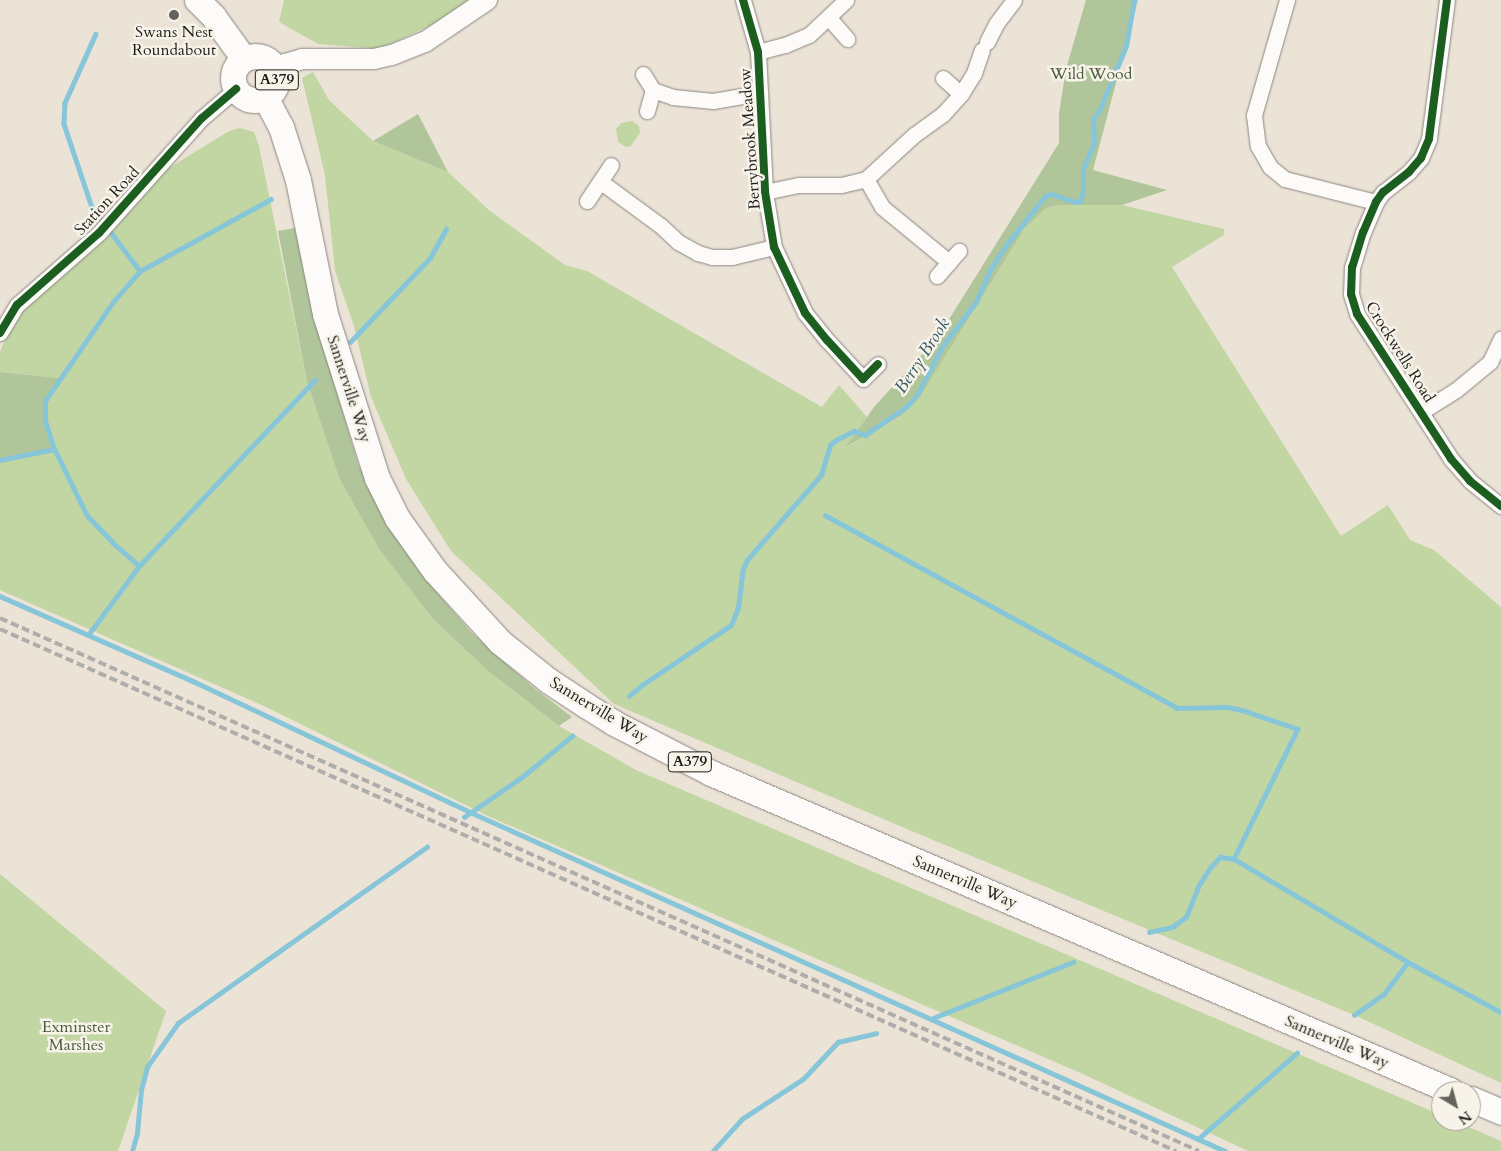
<!DOCTYPE html>
<html>
<head>
<meta charset="utf-8">
<style>
	body { margin:0 }
	#map { position:relative; width:1501px; height:1151px; overflow:hidden; background:#ece3d7; font-family:Cardo,serif }
	div>[style] { position:absolute }
	[style*='--x'] { left:calc(var(--x)*1px); top:calc(var(--y)*1px); width:calc(var(--w)*1px); rotate:calc(var(--a)*1deg) }
	.green>* { inset:0; background:#c1d6a3 }
	.forest>* { inset:0; background:#b0c69a }
	.stream>* { height:4.5px; margin:-2.25px; padding:0 2.25px; transform-origin:2.25px; border-radius:2.25px; background:#87c5d9 }
	.roads { filter:drop-shadow(0 0 1px #8b8680) drop-shadow(0 0 1px #8b8680) }
	.minor>* { height:15px; margin:-7.5px; padding:0 7.5px; transform-origin:7.5px; border-radius:7.5px; background:#fcfbf9 }
	.tertiary>* { height:20px; margin:-10px; padding:0 10px; transform-origin:10px; border-radius:10px; background:#fcfbf9 }
	.primary>* { height:25px; margin:-12.5px; padding:0 12.5px; transform-origin:12.5px; border-radius:12.5px; background:#fcfbf9 }
	.primary>.ring { margin:-12.5px; padding:0; box-sizing:content-box; background:none; border:25px solid #fcfbf9; border-radius:50% }
	.rail>* { height:4px; margin-top:-2px; transform-origin:0; background:repeating-linear-gradient(90deg,#afadac 0 8px,transparent 0 12px) }
	.cycleway>* { height:8px; margin:-4px; padding:0 4px; transform-origin:4px; border-radius:4px; background:#1b5e20 }
	.dots>* { width:14px; height:14px; translate:-50% -50%; box-sizing:border-box; border:2px solid #f7f3e8; border-radius:50% }
	span { translate:-50% -50%; white-space:nowrap; text-align:center; line-height:1.15; -webkit-text-stroke:5px #f7f3e8; paint-order:stroke }
	.shield-label span { padding:1px 4px; background:#f7f3e8; border:1px solid; border-radius:4px; -webkit-text-stroke-width:0 }
	.shield-label { font-size:15px; color:#1c1c1c; font-weight:700 }
	.poi-label { font-size:16px; color:#1c1c1c }
	.park-label { font-size:16px; color:#49593d }
	.street-label { font-size:16px; color:#1c1c1c }
	.water-label { font-size:18px; color:#365a68; font-style:italic }
	.north { position:absolute; left:1431px; top:1081px; width:50px; height:50px; box-sizing:border-box; background:#f7f3e8; border:1px solid #9f9d96; border-radius:50%; rotate:143deg; font-size:14px; font-weight:700; line-height:20px; text-align:center; color:#1c1c1c }
	.north::after { content:''; display:block; margin:auto; width:18px; height:22px; background:#65625d; clip-path:polygon(50% 0,100% 100%,50% 72%,0 100%) }
</style>
</head>
<body>
<div id="map">
	<div class="green">
		<div style="clip-path:polygon(284px 0,478px 0,465px 10px,379px 49px,318px 44px,279px 22px)"></div>
		<div style="clip-path:polygon(313px 72px,329px 100px,373px 141px,448px 172px,490px 211px,565px 265px,587px 271px,822px 407px,839px 385px,867px 417px,847px 447px,902px 415px,1024px 229px,1045px 209px,1057px 205px,1122px 205px,1224px 229px,1224px 235px,1172px 267px,1341px 536px,1388px 505px,1410px 540px,1434px 550px,1501px 607px,1501px 1083px,1354px 1015px,909px 830px,614px 704px,451px 551px,406px 479px,371px 397px,354px 326px,335px 271px,325px 175px,302px 78px)"></div>
		<div style="clip-path:polygon(632px 121px,639px 126px,640px 133px,631px 146px,626px 147px,618px 142px,616px 129px,621px 123px)"></div>
		<div style="clip-path:polygon(240px 128px,254px 132px,259px 146px,307px 382px,339px 478px,379px 549px,432px 618px,488px 671px,559px 726px,636px 770px,1441px 1115px,1441px 1121px,1455px 1121px,1501px 1141px,1501px 1151px,1248px 1151px,1085px 1075px,490px 817px,266px 707px,0 590px,0 460px,54px 449px,45px 422px,45px 401px,59px 378px,0 372px,0 352px,7px 335px,20px 312px,108px 237px,159px 174px,229px 131px)"></div>
		<div style="clip-path:polygon(0 874px,166px 1011px,118px 1151px,0 1151px)"></div>
	</div>
	<div class="forest">
		<div style="clip-path:polygon(1086px 0,1138px 0,1093px 170px,1167px 190px,1122px 205px,1057px 205px,1045px 209px,1024px 229px,919px 398px,902px 415px,846px 447px,874px 407px,938px 337px,1059px 143px,1059px 113px,1066px 69px)"></div>
		<div style="clip-path:polygon(418px 114px,448px 172px,373px 141px)"></div>
		<div style="clip-path:polygon(295px 228px,311px 304px,358px 464px,385px 519px,422px 575px,471px 632px,534px 688px,572px 717px,559px 726px,488px 671px,432px 618px,379px 549px,339px 478px,307px 382px,278px 231px)"></div>
		<div style="clip-path:polygon(0 372px,59px 378px,45px 401px,45px 422px,54px 449px,0 460px)"></div>
	</div>
	<div class="stream">
		<div style="--x:96;--y:34;--w:76;--a:114.2"></div>
		<div style="--x:65;--y:103;--w:21;--a:93"></div>
		<div style="--x:64;--y:124;--w:88;--a:71.4"></div>
		<div style="--x:92;--y:207;--w:80;--a:53.1"></div>
		<div style="--x:350;--y:342;--w:116;--a:-46.4"></div>
		<div style="--x:430;--y:258;--w:33;--a:-61"></div>
		<div style="--x:0;--y:460;--w:55;--a:-11.5"></div>
		<div style="--x:825;--y:515;--w:401;--a:28.7"></div>
		<div style="--x:1177;--y:708;--w:50;--a:-1.1"></div>
		<div style="--x:1227;--y:707;--w:15;--a:11"></div>
		<div style="--x:1242;--y:710;--w:59;--a:18.7"></div>
		<div style="--x:1298;--y:729;--w:145;--a:116.2"></div>
		<div style="--x:139;--y:566;--w:35;--a:-139"></div>
		<div style="--x:113;--y:543;--w:37;--a:-134"></div>
		<div style="--x:87;--y:516;--w:75;--a:-116.2"></div>
		<div style="--x:54;--y:449;--w:28;--a:-108"></div>
		<div style="--x:45;--y:422;--w:21;--a:-90"></div>
		<div style="--x:45;--y:401;--w:120;--a:-55.5"></div>
		<div style="--x:113;--y:302;--w:41;--a:-48.9"></div>
		<div style="--x:140;--y:271;--w:149;--a:-28.8"></div>
		<div style="--x:0;--y:596;--w:213;--a:23.8"></div>
		<div style="--x:195;--y:682;--w:304;--a:25.3"></div>
		<div style="--x:470;--y:812;--w:828;--a:24.18"></div>
		<div style="--x:88;--y:635;--w:86;--a:-53.5"></div>
		<div style="--x:139;--y:566;--w:256;--a:-46.6"></div>
		<div style="--x:629;--y:696;--w:17;--a:-40"></div>
		<div style="--x:642;--y:685;--w:107;--a:-34"></div>
		<div style="--x:731;--y:625;--w:18;--a:-68"></div>
		<div style="--x:738;--y:608;--w:39;--a:-83"></div>
		<div style="--x:743;--y:569;--w:10;--a:-66"></div>
		<div style="--x:747;--y:560;--w:113;--a:-49"></div>
		<div style="--x:821;--y:475;--w:31;--a:-73"></div>
		<div style="--x:830;--y:445;--w:8;--a:-40"></div>
		<div style="--x:836;--y:440;--w:20;--a:-27"></div>
		<div style="--x:854;--y:431;--w:12;--a:20"></div>
		<div style="--x:865;--y:435;--w:50;--a:-34.3"></div>
		<div style="--x:906;--y:407;--w:16;--a:-47"></div>
		<div style="--x:917;--y:395;--w:56;--a:-62.5"></div>
		<div style="--x:943;--y:345;--w:54;--a:-52.5"></div>
		<div style="--x:976;--y:302;--w:35;--a:-66"></div>
		<div style="--x:990;--y:270;--w:31;--a:-57"></div>
		<div style="--x:1007;--y:244;--w:61;--a:-51.6"></div>
		<div style="--x:1045;--y:196;--w:6;--a:-18"></div>
		<div style="--x:1051;--y:194;--w:25;--a:18"></div>
		<div style="--x:1075;--y:202;--w:5;--a:-11"></div>
		<div style="--x:1080;--y:201;--w:10;--a:-73"></div>
		<div style="--x:1083;--y:191;--w:22;--a:-90"></div>
		<div style="--x:1083;--y:169;--w:28;--a:-67"></div>
		<div style="--x:1094;--y:143;--w:24;--a:-92"></div>
		<div style="--x:1093;--y:119;--w:10;--a:-53"></div>
		<div style="--x:1099;--y:111;--w:70;--a:-67.4"></div>
		<div style="--x:1126;--y:46;--w:47;--a:-80.1"></div>
		<div style="--x:464;--y:817;--w:70;--a:-34.6"></div>
		<div style="--x:522;--y:777;--w:65;--a:-39.4"></div>
		<div style="--x:1149;--y:932;--w:24;--a:-12"></div>
		<div style="--x:1172;--y:927;--w:17;--a:-36"></div>
		<div style="--x:1186;--y:917;--w:35;--a:-68"></div>
		<div style="--x:1199;--y:885;--w:20;--a:-57"></div>
		<div style="--x:1210;--y:868;--w:15;--a:-48"></div>
		<div style="--x:1220;--y:857;--w:14;--a:8"></div>
		<div style="--x:1234;--y:859;--w:202;--a:30.6"></div>
		<div style="--x:1408;--y:962;--w:106;--a:28.3"></div>
		<div style="--x:1354;--y:1015;--w:35;--a:-35"></div>
		<div style="--x:1383;--y:995;--w:41;--a:-52.9"></div>
		<div style="--x:933;--y:1018;--w:151;--a:-21.8"></div>
		<div style="--x:1198;--y:1139;--w:131;--a:-41"></div>
		<div style="--x:132;--y:1151;--w:19;--a:-74"></div>
		<div style="--x:137;--y:1133;--w:43;--a:-84.7"></div>
		<div style="--x:141;--y:1090;--w:24;--a:-75"></div>
		<div style="--x:147;--y:1067;--w:54;--a:-54.8"></div>
		<div style="--x:178;--y:1023;--w:305;--a:-35.3"></div>
		<div style="--x:713;--y:1151;--w:43;--a:-47.8"></div>
		<div style="--x:742;--y:1119;--w:73;--a:-33.3"></div>
		<div style="--x:803;--y:1079;--w:51;--a:-46.6"></div>
		<div style="--x:838;--y:1042;--w:39;--a:-13"></div>
	</div>
	<div class="roads">
		<div class="minor">
			<div style="--x:743;--y:0;--w:54;--a:73.9"></div>
			<div style="--x:758;--y:52;--w:140;--a:87.1"></div>
			<div style="--x:765;--y:192;--w:56;--a:80.7"></div>
			<div style="--x:774;--y:247;--w:73;--a:64.8"></div>
			<div style="--x:805;--y:313;--w:35;--a:51"></div>
			<div style="--x:827;--y:340;--w:53;--a:47.3"></div>
			<div style="--x:863;--y:379;--w:21;--a:-45"></div>
			<div style="--x:1287;--y:0;--w:120;--a:106"></div>
			<div style="--x:1254;--y:115;--w:31;--a:83"></div>
			<div style="--x:1258;--y:146;--w:24;--a:60"></div>
			<div style="--x:1270;--y:167;--w:19;--a:39"></div>
			<div style="--x:1285;--y:179;--w:94;--a:14.2"></div>
			<div style="--x:1447;--y:0;--w:140;--a:97.4"></div>
			<div style="--x:1429;--y:139;--w:21;--a:113"></div>
			<div style="--x:1421;--y:158;--w:18;--a:131"></div>
			<div style="--x:1409;--y:172;--w:33;--a:142"></div>
			<div style="--x:1383;--y:192;--w:12;--a:125"></div>
			<div style="--x:1376;--y:202;--w:33;--a:113"></div>
			<div style="--x:1363;--y:232;--w:37;--a:107"></div>
			<div style="--x:1352;--y:267;--w:27;--a:92"></div>
			<div style="--x:1351;--y:294;--w:21;--a:73"></div>
			<div style="--x:1357;--y:314;--w:173;--a:57"></div>
			<div style="--x:1451;--y:459;--w:29;--a:49"></div>
			<div style="--x:1470;--y:481;--w:40;--a:39"></div>
			<div style="--x:829;--y:18;--w:28;--a:49"></div>
			<div style="--x:987;--y:42;--w:20;--a:-63"></div>
			<div style="--x:996;--y:24;--w:30;--a:-53"></div>
			<div style="--x:758;--y:52;--w:28;--a:-15"></div>
			<div style="--x:785;--y:45;--w:26;--a:-23"></div>
			<div style="--x:809;--y:35;--w:51;--a:-43.4"></div>
			<div style="--x:643;--y:74;--w:19;--a:58"></div>
			<div style="--x:653;--y:90;--w:22;--a:106"></div>
			<div style="--x:943;--y:78;--w:24;--a:42"></div>
			<div style="--x:653;--y:90;--w:21;--a:19"></div>
			<div style="--x:673;--y:97;--w:40;--a:5.7"></div>
			<div style="--x:713;--y:101;--w:48;--a:-9.7"></div>
			<div style="--x:866;--y:179;--w:32;--a:60"></div>
			<div style="--x:882;--y:207;--w:87;--a:39.4"></div>
			<div style="--x:949;--y:262;--w:15;--a:-48"></div>
			<div style="--x:601;--y:182;--w:74;--a:36.3"></div>
			<div style="--x:661;--y:226;--w:23;--a:43"></div>
			<div style="--x:678;--y:242;--w:23;--a:29"></div>
			<div style="--x:698;--y:253;--w:15;--a:16"></div>
			<div style="--x:712;--y:257;--w:20;--a:0"></div>
			<div style="--x:732;--y:257;--w:43;--a:-13.4"></div>
			<div style="--x:765;--y:192;--w:35;--a:-12"></div>
			<div style="--x:799;--y:185;--w:42;--a:0"></div>
			<div style="--x:841;--y:185;--w:26;--a:-13"></div>
			<div style="--x:866;--y:179;--w:65;--a:-42.5"></div>
			<div style="--x:914;--y:135;--w:36;--a:-36"></div>
			<div style="--x:943;--y:114;--w:27;--a:-48"></div>
			<div style="--x:961;--y:94;--w:25;--a:-58"></div>
			<div style="--x:974;--y:73;--w:24;--a:-71"></div>
			<div style="--x:587;--y:201;--w:43;--a:-56.3"></div>
			<div style="--x:937;--y:276;--w:18;--a:-49"></div>
			<div style="--x:0;--y:333;--w:33;--a:-59"></div>
			<div style="--x:17;--y:305;--w:109;--a:-41.3"></div>
			<div style="--x:99;--y:233;--w:154;--a:-48.2"></div>
			<div style="--x:202;--y:118;--w:45;--a:-40.5"></div>
			<div style="--x:1421;--y:412;--w:41;--a:-32.2"></div>
			<div style="--x:1456;--y:390;--w:44;--a:-39.5"></div>
			<div style="--x:1490;--y:362;--w:26;--a:-65"></div>
		</div>
		<div class="tertiary">
			<div style="--x:276;--y:70;--w:11;--a:-34"></div>
			<div style="--x:285;--y:64;--w:18;--a:-16"></div>
			<div style="--x:302;--y:59;--w:72;--a:0"></div>
			<div style="--x:374;--y:59;--w:18;--a:-13"></div>
			<div style="--x:392;--y:55;--w:35;--a:-22"></div>
			<div style="--x:425;--y:42;--w:75;--a:-34.1"></div>
		</div>
		<div class="primary">
			<div style="--x:197;--y:0;--w:23;--a:45"></div>
			<div style="--x:213;--y:16;--w:53;--a:54.2"></div>
			<div class="ring" style="left:233px;top:56px;width:19px;height:19px"></div>
			<div style="--x:265;--y:97;--w:34;--a:62"></div>
			<div style="--x:281;--y:127;--w:56;--a:72.2"></div>
			<div style="--x:298;--y:180;--w:137;--a:78.6"></div>
			<div style="--x:325;--y:314;--w:172;--a:72.4"></div>
			<div style="--x:377;--y:478;--w:45;--a:63.4"></div>
			<div style="--x:397;--y:518;--w:65;--a:54.4"></div>
			<div style="--x:435;--y:571;--w:96;--a:47.5"></div>
			<div style="--x:500;--y:642;--w:63;--a:38.5"></div>
			<div style="--x:549;--y:681;--w:45;--a:33.3"></div>
			<div style="--x:587;--y:706;--w:32;--a:32"></div>
			<div style="--x:614;--y:723;--w:109;--a:27.3"></div>
			<div style="--x:711;--y:773;--w:806;--a:23.23"></div>
			<div style="--x:1471;--y:1099;--w:33;--a:23"></div>
		</div>
	</div>
	<div class="rail">
		<div style="--x:0;--y:618;--w:1312;--a:23.97"></div>
		<div style="--x:0;--y:629;--w:1287;--a:23.94"></div>
	</div>
	<div class="cycleway">
		<div style="--x:743;--y:0;--w:54;--a:73.9"></div>
		<div style="--x:758;--y:52;--w:140;--a:87.1"></div>
		<div style="--x:765;--y:192;--w:56;--a:80.7"></div>
		<div style="--x:774;--y:247;--w:73;--a:64.8"></div>
		<div style="--x:805;--y:313;--w:35;--a:51"></div>
		<div style="--x:827;--y:340;--w:53;--a:47.3"></div>
		<div style="--x:863;--y:379;--w:21;--a:-45"></div>
		<div style="--x:1447;--y:0;--w:140;--a:97.4"></div>
		<div style="--x:1429;--y:139;--w:21;--a:113"></div>
		<div style="--x:1421;--y:158;--w:18;--a:131"></div>
		<div style="--x:1409;--y:172;--w:33;--a:142"></div>
		<div style="--x:1383;--y:192;--w:12;--a:125"></div>
		<div style="--x:1376;--y:202;--w:33;--a:113"></div>
		<div style="--x:1363;--y:232;--w:37;--a:107"></div>
		<div style="--x:1352;--y:267;--w:27;--a:92"></div>
		<div style="--x:1351;--y:294;--w:21;--a:73"></div>
		<div style="--x:1357;--y:314;--w:173;--a:57"></div>
		<div style="--x:1451;--y:459;--w:29;--a:49"></div>
		<div style="--x:1470;--y:481;--w:40;--a:39"></div>
		<div style="--x:0;--y:333;--w:33;--a:-59"></div>
		<div style="--x:17;--y:305;--w:109;--a:-41.3"></div>
		<div style="--x:99;--y:233;--w:154;--a:-48.2"></div>
		<div style="--x:202;--y:118;--w:45;--a:-40.5"></div>
	</div>
	<div class="dots">
		<div style="left:174px;top:15px;background:#65625d"></div>
	</div>
	<div class="shield-label">
		<span style="left:277px;top:80px">A379</span>
		<span style="left:690px;top:762px">A379</span>
	</div>
	<div class="poi-label">
		<span style="left:174px;top:41px">Swans Nest<br>Roundabout</span>
	</div>
	<div class="park-label">
		<span style="left:1091px;top:74px">Wild Wood</span>
		<span style="left:76px;top:1036px">Exminster<br>Marshes</span>
	</div>
	<div class="street-label">
		<span style="left:750px;top:139px;rotate:-94deg">Berrybrook Meadow</span>
		<span style="left:107px;top:201px;rotate:-47deg">Station Road</span>
		<span style="left:1400px;top:352px;rotate:58deg">Crockwells Road</span>
		<span style="left:349px;top:389px;rotate:72deg">Sannerville Way</span>
		<span style="left:599px;top:710px;rotate:31deg">Sannerville Way</span>
		<span style="left:965px;top:882px;rotate:23deg">Sannerville Way</span>
		<span style="left:1337px;top:1042px;rotate:23deg">Sannerville Way</span>
	</div>
	<div class="water-label">
		<span style="left:923px;top:356px;rotate:-57deg">Berry Brook</span>
	</div>
	<div class="north">N</div>
</div>
</body>
</html>
